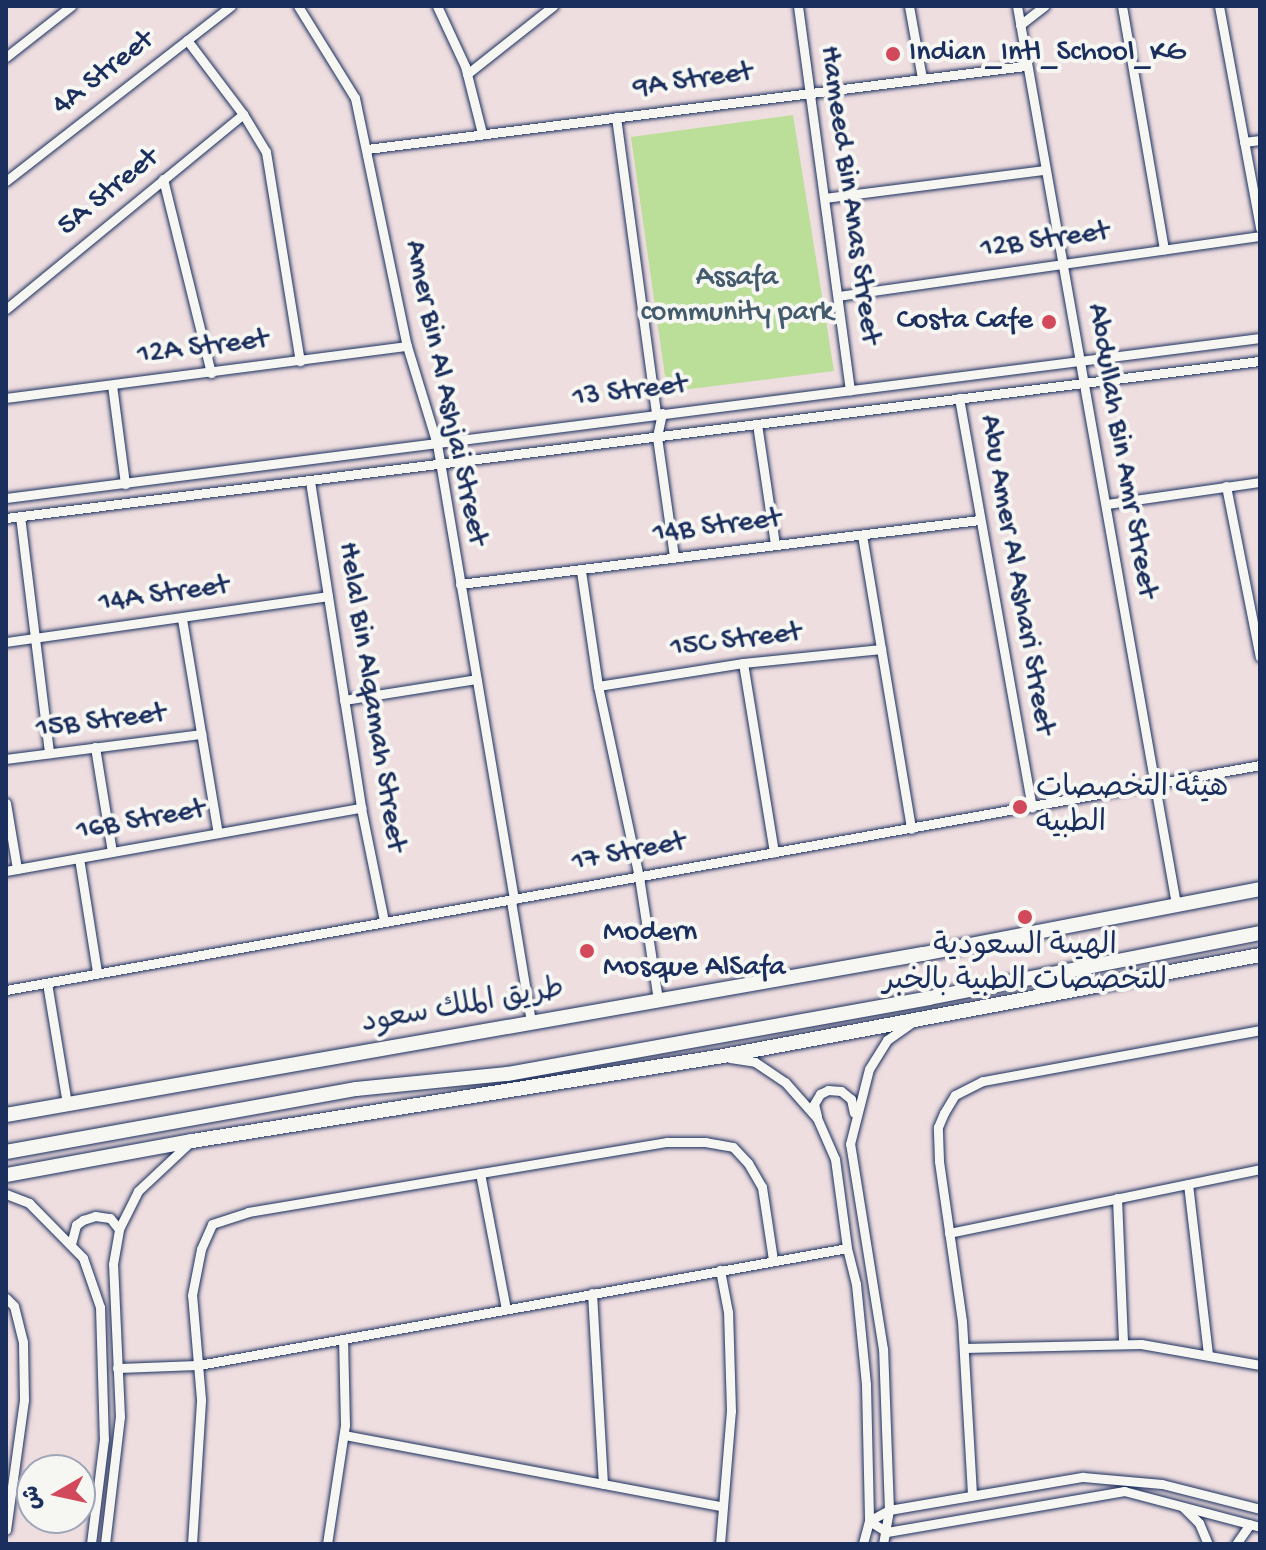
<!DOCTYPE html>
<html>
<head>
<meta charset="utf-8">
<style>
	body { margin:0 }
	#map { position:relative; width:1266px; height:1550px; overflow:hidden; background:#efdee0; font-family:"Gochi Hand","Playpen Sans Arabic",sans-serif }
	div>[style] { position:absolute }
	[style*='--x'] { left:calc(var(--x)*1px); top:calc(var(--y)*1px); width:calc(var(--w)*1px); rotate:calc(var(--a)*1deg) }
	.green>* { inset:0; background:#bbde98 }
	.roads { filter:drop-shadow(0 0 2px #1b2f5e) drop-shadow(0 0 2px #1b2f5e) }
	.minor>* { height:9px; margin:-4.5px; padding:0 4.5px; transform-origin:4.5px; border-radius:4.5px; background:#f6f6f2 }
	.primary>* { height:14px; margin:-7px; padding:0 7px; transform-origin:7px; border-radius:7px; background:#f6f6f2 }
	.dots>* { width:22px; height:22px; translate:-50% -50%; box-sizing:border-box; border:4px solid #f6f6f2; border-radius:50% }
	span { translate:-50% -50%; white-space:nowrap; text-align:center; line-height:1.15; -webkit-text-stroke:8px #f6f6f2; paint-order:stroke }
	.poi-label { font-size:30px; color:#1b2f5e }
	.left { translate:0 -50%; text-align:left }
	.right { translate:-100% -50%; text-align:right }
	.street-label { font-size:30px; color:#1b2f5e }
	.park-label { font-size:30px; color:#435b6c }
	.frame { position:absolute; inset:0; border:8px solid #1b2f5e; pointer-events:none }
	.north { position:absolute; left:16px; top:1454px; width:80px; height:80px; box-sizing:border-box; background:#f6f6f2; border:2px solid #9ea6b7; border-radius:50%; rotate:261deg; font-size:22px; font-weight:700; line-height:32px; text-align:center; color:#1b2f5e }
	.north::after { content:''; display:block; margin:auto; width:28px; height:36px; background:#d1495b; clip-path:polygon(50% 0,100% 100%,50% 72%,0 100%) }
</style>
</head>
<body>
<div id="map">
	<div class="green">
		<div style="clip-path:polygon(793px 115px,834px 371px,682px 390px,665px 376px,631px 137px)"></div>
	</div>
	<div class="roads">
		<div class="minor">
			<div style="--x:298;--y:6;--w:108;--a:58.2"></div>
			<div style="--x:355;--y:98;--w:253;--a:78.2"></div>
			<div style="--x:407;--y:346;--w:102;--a:73"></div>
			<div style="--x:437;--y:444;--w:462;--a:80.4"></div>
			<div style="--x:437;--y:6;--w:66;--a:65"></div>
			<div style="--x:465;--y:66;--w:69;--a:75.8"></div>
			<div style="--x:798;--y:6;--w:388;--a:82.3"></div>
			<div style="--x:909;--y:6;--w:73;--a:79.8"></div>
			<div style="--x:1017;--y:6;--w:912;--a:79.96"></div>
			<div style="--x:1122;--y:6;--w:247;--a:80.2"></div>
			<div style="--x:1219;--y:6;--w:226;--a:79.5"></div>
			<div style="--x:1020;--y:25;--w:31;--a:-38"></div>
			<div style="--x:187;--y:40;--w:93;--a:52.9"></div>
			<div style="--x:243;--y:114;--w:44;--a:58.8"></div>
			<div style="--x:266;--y:152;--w:212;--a:80.8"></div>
			<div style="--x:6;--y:57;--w:83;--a:-38.1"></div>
			<div style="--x:467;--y:74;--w:110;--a:-38.3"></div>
			<div style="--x:616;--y:117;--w:300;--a:82.3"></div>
			<div style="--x:1244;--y:142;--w:16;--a:-7"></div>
			<div style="--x:367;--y:149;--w:663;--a:-7.19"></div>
			<div style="--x:163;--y:179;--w:200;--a:76.1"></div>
			<div style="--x:6;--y:181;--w:285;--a:-37.9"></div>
			<div style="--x:825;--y:198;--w:221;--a:-7.3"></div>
			<div style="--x:838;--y:296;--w:426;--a:-8.1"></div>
			<div style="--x:6;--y:309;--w:307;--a:-39.4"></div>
			<div style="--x:112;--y:385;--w:100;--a:82.5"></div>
			<div style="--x:6;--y:398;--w:404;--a:-7.4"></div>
			<div style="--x:959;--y:398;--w:416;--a:79.9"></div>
			<div style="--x:662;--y:413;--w:25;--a:102"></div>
			<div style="--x:657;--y:437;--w:121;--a:81.9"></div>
			<div style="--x:757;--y:424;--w:122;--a:81.5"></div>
			<div style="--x:310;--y:481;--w:331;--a:81.1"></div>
			<div style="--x:361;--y:808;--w:115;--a:78.5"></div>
			<div style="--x:1226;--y:486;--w:174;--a:78.8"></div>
			<div style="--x:6;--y:498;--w:1264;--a:-7.27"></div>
			<div style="--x:1107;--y:504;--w:155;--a:-8.2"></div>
			<div style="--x:20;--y:516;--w:239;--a:83"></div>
			<div style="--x:6;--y:518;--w:1264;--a:-7.14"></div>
			<div style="--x:862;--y:535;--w:298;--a:80.5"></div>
			<div style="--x:581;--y:571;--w:116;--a:81.6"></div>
			<div style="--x:598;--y:686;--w:195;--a:77.9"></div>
			<div style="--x:639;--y:877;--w:124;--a:81.2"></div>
			<div style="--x:460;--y:584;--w:523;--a:-7.03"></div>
			<div style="--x:182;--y:619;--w:217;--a:80.5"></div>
			<div style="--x:6;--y:642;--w:325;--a:-8.1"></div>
			<div style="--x:743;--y:663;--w:192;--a:80.7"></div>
			<div style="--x:598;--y:686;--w:147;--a:-9"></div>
			<div style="--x:743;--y:663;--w:139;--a:-5.8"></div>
			<div style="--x:344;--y:700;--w:134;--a:-9"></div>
			<div style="--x:95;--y:747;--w:106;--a:80.8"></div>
			<div style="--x:6;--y:759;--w:197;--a:-7.3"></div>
			<div style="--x:6;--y:803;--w:67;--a:80.5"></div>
			<div style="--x:79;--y:858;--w:115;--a:81"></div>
			<div style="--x:6;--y:871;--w:361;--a:-10.1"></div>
			<div style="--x:511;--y:901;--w:123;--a:80.6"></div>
			<div style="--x:47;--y:983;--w:123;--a:80.6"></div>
			<div style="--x:6;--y:990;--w:1274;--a:-10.17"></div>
			<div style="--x:730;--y:1058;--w:25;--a:9"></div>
			<div style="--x:755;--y:1062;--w:36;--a:34"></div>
			<div style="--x:785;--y:1082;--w:48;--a:48.4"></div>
			<div style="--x:817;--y:1118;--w:45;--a:66.3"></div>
			<div style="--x:835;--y:1159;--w:90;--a:82.3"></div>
			<div style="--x:847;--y:1248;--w:37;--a:76"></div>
			<div style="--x:856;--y:1284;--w:101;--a:84.3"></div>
			<div style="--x:866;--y:1385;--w:136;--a:88.7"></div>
			<div style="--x:869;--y:1521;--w:24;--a:105"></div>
			<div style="--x:817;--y:1116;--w:12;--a:-104"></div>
			<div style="--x:814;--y:1104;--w:12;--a:-59"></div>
			<div style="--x:820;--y:1094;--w:9;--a:-27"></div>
			<div style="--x:828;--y:1090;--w:13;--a:4"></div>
			<div style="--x:841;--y:1091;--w:13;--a:39"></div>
			<div style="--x:851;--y:1099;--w:14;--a:78"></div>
			<div style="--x:480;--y:1173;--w:138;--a:79.2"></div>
			<div style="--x:1188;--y:1184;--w:171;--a:83.3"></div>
			<div style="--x:6;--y:1194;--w:25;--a:21"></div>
			<div style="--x:29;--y:1203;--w:77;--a:45.5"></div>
			<div style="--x:83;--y:1258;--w:52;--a:70.9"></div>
			<div style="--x:100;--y:1307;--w:132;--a:88.3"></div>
			<div style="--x:104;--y:1439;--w:106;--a:97.1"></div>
			<div style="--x:1117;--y:1198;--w:146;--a:87.6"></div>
			<div style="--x:949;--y:1233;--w:318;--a:-11.6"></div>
			<div style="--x:71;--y:1244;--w:20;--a:-75"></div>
			<div style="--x:76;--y:1225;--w:9;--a:-36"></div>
			<div style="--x:83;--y:1220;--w:13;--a:-18"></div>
			<div style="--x:95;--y:1216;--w:15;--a:8"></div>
			<div style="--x:110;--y:1218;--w:14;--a:51"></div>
			<div style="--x:592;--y:1293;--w:191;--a:86.7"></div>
			<div style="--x:6;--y:1298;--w:11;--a:45"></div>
			<div style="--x:14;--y:1306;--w:37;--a:76"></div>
			<div style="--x:23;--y:1342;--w:58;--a:89"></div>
			<div style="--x:24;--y:1400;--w:131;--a:97.9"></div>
			<div style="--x:964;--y:1348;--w:177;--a:-1.3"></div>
			<div style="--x:1141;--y:1344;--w:121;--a:10"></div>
			<div style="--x:117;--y:1368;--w:82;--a:-2.1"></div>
			<div style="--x:199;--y:1365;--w:658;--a:-10.23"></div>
			<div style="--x:344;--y:1435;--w:384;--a:10.7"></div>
			<div style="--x:972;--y:1494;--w:173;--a:-93.3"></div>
			<div style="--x:962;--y:1321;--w:162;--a:-98.2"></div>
			<div style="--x:939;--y:1161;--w:34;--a:-92"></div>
			<div style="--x:938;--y:1127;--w:15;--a:-67"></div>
			<div style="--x:944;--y:1113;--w:21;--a:-59"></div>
			<div style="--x:955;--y:1095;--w:31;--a:-27"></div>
			<div style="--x:983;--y:1081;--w:282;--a:-10.4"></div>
			<div style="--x:1183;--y:1507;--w:23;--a:45"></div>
			<div style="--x:1199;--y:1523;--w:23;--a:67"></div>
			<div style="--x:869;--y:1521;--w:21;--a:31"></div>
			<div style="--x:887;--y:1532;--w:241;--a:-9.8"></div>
			<div style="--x:1124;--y:1491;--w:141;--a:14.8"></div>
			<div style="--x:869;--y:1521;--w:23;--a:-29"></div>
			<div style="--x:889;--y:1510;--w:197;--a:-9.7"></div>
			<div style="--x:1083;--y:1477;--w:79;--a:5.1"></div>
			<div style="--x:1162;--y:1484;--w:101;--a:14.3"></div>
			<div style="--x:105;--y:1544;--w:128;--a:-83.3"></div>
			<div style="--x:120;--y:1417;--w:153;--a:-92.6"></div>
			<div style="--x:113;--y:1264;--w:36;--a:-80"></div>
			<div style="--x:119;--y:1229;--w:42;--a:-63.4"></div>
			<div style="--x:138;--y:1191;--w:69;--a:-43.2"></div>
			<div style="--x:192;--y:1544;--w:145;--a:-86.4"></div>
			<div style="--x:201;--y:1399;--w:104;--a:-94.9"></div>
			<div style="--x:192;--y:1295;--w:47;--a:-78.9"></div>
			<div style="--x:201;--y:1249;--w:27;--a:-66"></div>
			<div style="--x:212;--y:1224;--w:38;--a:-18"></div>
			<div style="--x:248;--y:1212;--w:425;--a:-9.5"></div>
			<div style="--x:667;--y:1142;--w:38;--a:0"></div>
			<div style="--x:705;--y:1142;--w:28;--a:10"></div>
			<div style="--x:733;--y:1147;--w:22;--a:47"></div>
			<div style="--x:748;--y:1163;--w:28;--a:60"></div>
			<div style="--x:762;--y:1187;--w:74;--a:81.4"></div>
			<div style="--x:327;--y:1544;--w:120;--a:-81.4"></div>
			<div style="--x:345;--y:1425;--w:86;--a:-91.3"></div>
			<div style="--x:720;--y:1544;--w:133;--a:-85.3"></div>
			<div style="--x:731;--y:1411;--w:99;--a:-91.7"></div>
			<div style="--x:728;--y:1312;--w:43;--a:-100.8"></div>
			<div style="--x:883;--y:1544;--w:35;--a:-80"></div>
			<div style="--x:889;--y:1510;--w:161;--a:-92.1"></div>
			<div style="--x:883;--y:1349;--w:208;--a:-99.1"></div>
			<div style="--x:850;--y:1144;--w:77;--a:-75.8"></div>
			<div style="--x:869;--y:1069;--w:34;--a:-58"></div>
			<div style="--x:887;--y:1040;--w:29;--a:-35"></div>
			<div style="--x:1236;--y:1544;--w:24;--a:-55"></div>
		</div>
		<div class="primary">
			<div style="--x:6;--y:1115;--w:931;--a:-9.96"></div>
			<div style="--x:923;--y:954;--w:343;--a:-10.9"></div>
			<div style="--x:6;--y:1152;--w:356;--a:-10.2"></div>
			<div style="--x:356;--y:1089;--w:152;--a:-5.7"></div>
			<div style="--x:507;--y:1074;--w:429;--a:-10.2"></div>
			<div style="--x:929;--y:998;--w:337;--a:-11.1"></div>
			<div style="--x:6;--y:1175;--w:189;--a:-10.4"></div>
			<div style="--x:192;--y:1141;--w:538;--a:-9.09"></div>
			<div style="--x:723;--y:1056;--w:546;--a:-10.65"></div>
		</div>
	</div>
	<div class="dots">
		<div style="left:893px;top:54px;background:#d1495b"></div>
		<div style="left:1049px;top:322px;background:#d1495b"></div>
		<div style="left:1020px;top:807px;background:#d1495b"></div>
		<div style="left:1025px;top:917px;background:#d1495b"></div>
		<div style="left:587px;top:951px;background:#d1495b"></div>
	</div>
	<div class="poi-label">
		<span class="left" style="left:909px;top:54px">Indian_Intl_School_KG</span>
		<span class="right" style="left:1033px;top:322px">Costa Cafe</span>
		<span class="left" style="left:1036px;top:807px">هيئة التخصصات<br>الطبيه</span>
		<span class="left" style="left:603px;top:951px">Modern<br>Mosque AlSafa</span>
		<span style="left:1025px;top:965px">الهيىة السعودية<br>للتخصصات الطبية بالخبر</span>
	</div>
	<div class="street-label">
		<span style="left:104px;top:74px;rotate:-38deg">4A Street</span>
		<span style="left:693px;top:82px;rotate:-8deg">9A Street</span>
		<span style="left:109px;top:193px;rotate:-39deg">5A Street</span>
		<span style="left:848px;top:195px;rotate:82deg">Hameed Bin Anas Street</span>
		<span style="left:1045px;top:242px;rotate:-8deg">12B Street</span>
		<span style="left:203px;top:349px;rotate:-7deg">12A Street</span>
		<span style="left:444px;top:393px;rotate:78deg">Amer Bin Al Ashjai Street</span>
		<span style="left:630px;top:393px;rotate:-7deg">13 Street</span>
		<span style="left:1120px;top:451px;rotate:80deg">Abdullah Bin Amr Street</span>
		<span style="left:717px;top:528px;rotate:-7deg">14B Street</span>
		<span style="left:1015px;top:575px;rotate:80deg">Abu Amer Al Ashari Street</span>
		<span style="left:164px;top:596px;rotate:-8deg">14A Street</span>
		<span style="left:736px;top:642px;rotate:-7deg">15C Street</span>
		<span style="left:370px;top:697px;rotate:81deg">Helal Bin Alqamah Street</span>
		<span style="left:101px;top:723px;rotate:-7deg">15B Street</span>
		<span style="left:141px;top:822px;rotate:-10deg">16B Street</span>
		<span style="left:629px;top:854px;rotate:-11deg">17 Street</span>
		<span style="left:463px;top:1008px;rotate:-10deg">طريق الملك سعود</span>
	</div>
	<div class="park-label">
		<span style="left:737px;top:296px">Assafa<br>community park</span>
	</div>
	<div class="frame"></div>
	<div class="north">ش</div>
</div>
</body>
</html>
